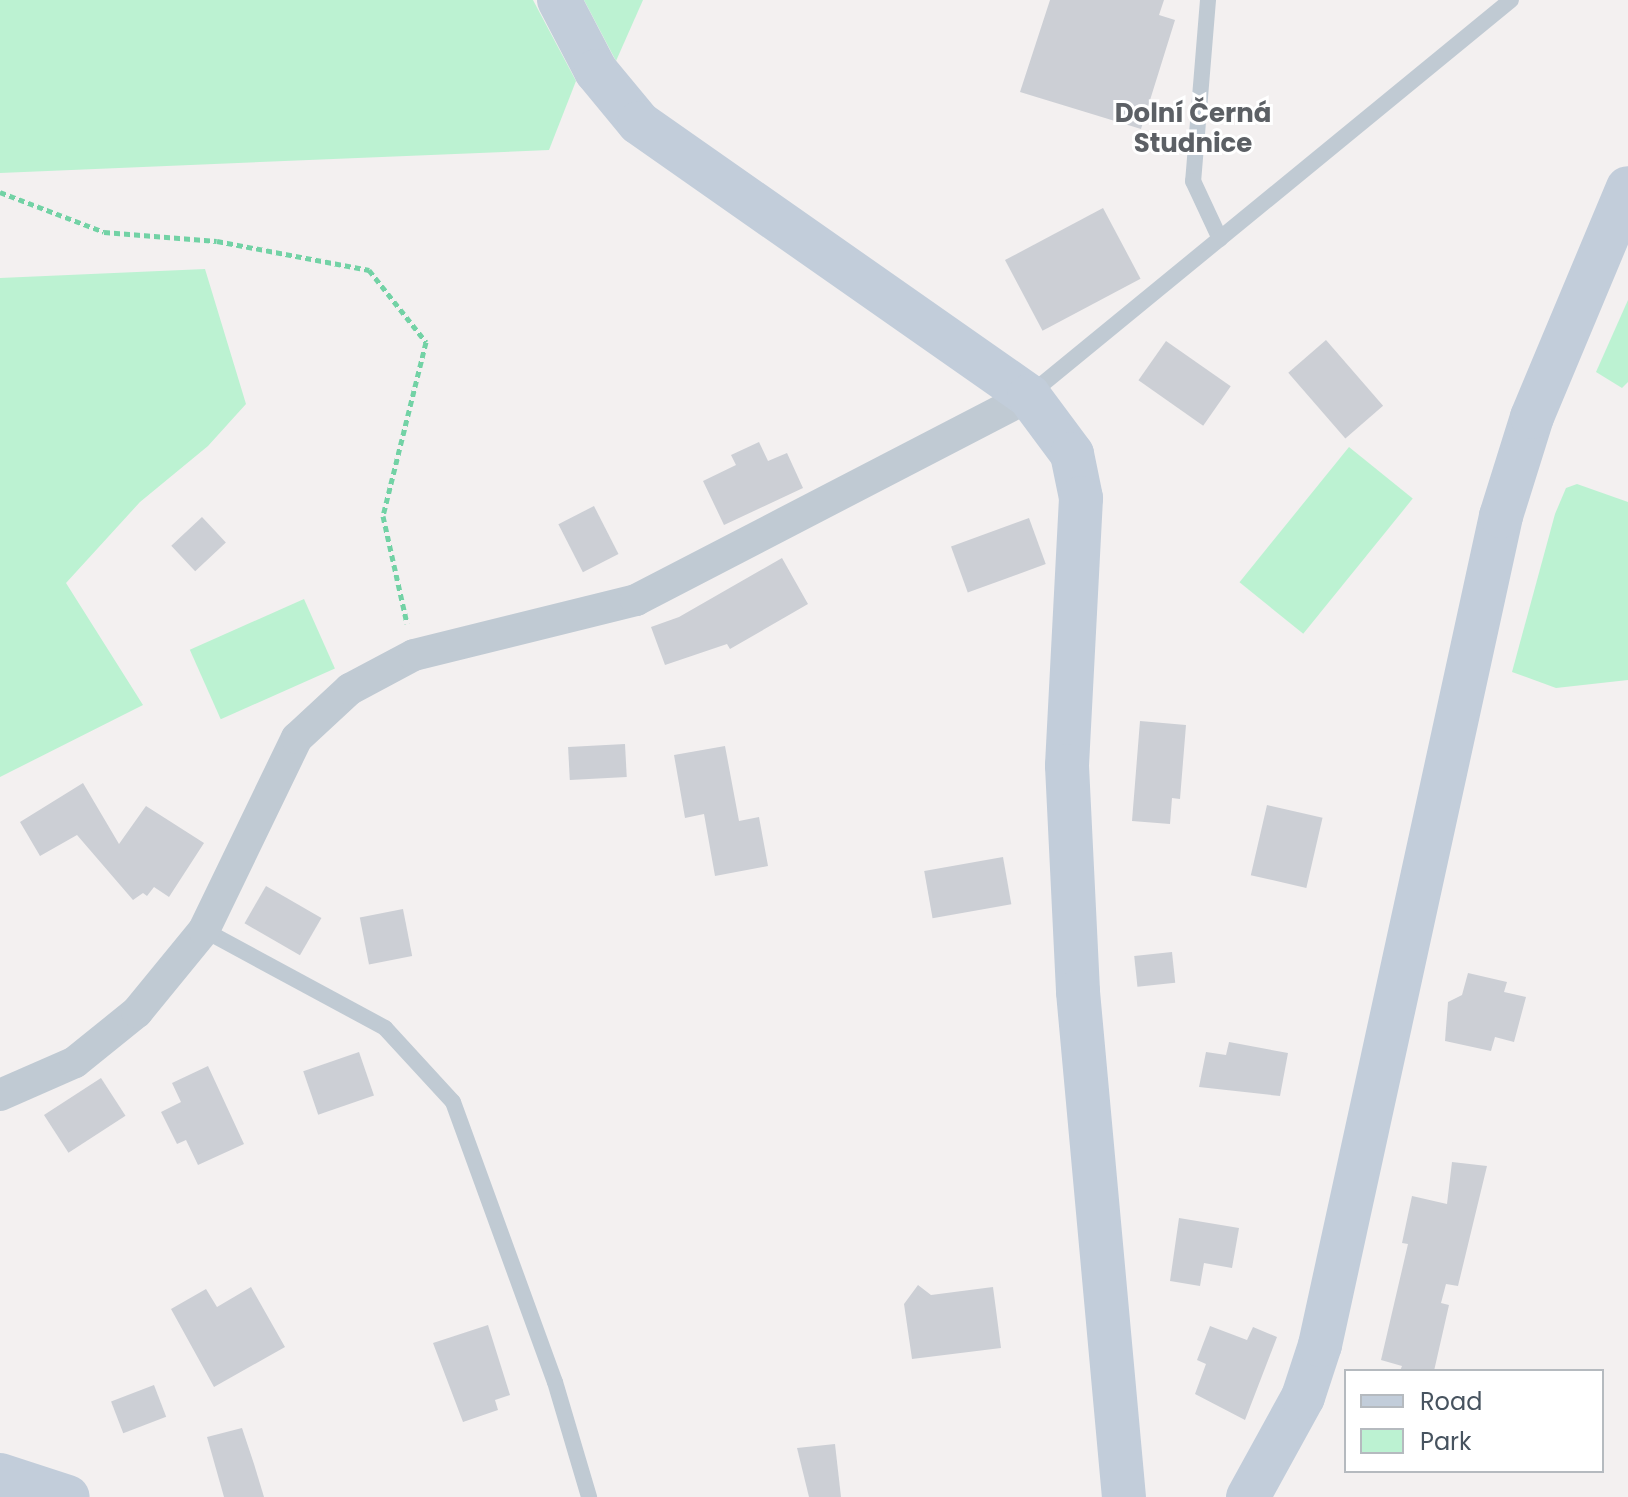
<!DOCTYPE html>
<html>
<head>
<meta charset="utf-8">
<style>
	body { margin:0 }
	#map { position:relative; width:1628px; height:1497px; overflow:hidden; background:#f3f0f0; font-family:Poppins,sans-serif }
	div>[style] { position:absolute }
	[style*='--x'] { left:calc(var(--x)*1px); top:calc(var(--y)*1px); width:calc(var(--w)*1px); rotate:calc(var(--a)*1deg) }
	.green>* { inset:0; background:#bcf2d2; transform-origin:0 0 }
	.building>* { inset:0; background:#cccfd5; transform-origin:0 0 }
	.path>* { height:5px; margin-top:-2.5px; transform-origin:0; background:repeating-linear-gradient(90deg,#72d2a5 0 6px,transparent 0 10px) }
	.lane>* { height:16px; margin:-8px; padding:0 8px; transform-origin:8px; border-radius:8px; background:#c0cad3 }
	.street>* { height:32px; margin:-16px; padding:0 16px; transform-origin:16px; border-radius:16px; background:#c0cad3 }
	.secondary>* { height:44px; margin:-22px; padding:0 22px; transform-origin:22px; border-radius:22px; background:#c2cdda }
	span { translate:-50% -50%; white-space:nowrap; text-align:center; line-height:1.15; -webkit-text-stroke:6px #fff; paint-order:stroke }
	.quarter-label { font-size:26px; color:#5c6065; font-weight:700 }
	.legend { position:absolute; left:1344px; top:1369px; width:260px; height:104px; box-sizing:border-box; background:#fff; border:2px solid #b5babf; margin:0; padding:10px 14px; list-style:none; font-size:24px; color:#47535f }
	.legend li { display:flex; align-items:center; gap:16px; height:40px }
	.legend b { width:40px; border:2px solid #b5babf }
</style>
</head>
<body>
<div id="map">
	<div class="green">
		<div style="clip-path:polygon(0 0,533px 0,576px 81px,549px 150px,0 173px)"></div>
		<div style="clip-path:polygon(584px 0,643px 0,616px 61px)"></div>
		<div style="clip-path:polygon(205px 269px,246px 404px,208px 446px,140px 502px,66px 583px,143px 705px,0 777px,0 278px)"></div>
		<div style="clip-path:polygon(1628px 300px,1628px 382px,1622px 388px,1596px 372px)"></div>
		<div style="left:1349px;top:447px;width:82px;height:174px;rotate:39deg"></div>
		<div style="clip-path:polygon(1577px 484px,1628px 502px,1628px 680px,1556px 688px,1512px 672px,1555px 514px,1566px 488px)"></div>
		<div style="left:304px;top:599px;width:76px;height:125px;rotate:66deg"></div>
	</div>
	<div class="building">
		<div style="clip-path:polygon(1050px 0,1164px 0,1159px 15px,1175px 20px,1141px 129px,1020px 92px)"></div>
		<div style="left:1103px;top:208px;width:80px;height:111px;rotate:62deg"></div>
		<div style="left:1326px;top:340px;width:87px;height:50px;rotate:49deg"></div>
		<div style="left:1166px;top:341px;width:79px;height:48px;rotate:35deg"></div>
		<div style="clip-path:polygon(759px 442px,768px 461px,787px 453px,803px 488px,724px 525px,703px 481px,736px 465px,731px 455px)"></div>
		<div style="left:594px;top:506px;width:54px;height:40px;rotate:63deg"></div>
		<div style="left:202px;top:517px;width:35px;height:42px;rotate:47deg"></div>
		<div style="left:1029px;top:518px;width:49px;height:83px;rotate:70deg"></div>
		<div style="clip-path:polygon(782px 558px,808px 604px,730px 649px,727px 644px,665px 665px,651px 627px,679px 617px)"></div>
		<div style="clip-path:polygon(1140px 721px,1186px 725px,1180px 799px,1172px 798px,1170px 824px,1132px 821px)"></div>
		<div style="left:625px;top:744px;width:33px;height:57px;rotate:87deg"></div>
		<div style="clip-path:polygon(725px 746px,739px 821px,759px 817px,768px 866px,715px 876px,704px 814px,685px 818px,674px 755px)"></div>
		<div style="clip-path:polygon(83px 783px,119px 844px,146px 806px,204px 843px,169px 897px,154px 887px,147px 896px,143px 893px,133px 900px,77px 835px,40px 856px,20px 822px)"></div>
		<div style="left:1267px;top:805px;width:57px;height:72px;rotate:13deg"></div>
		<div style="left:1003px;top:857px;width:48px;height:80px;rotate:80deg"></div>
		<div style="left:266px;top:886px;width:64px;height:43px;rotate:30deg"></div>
		<div style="left:403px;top:909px;width:48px;height:44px;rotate:79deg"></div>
		<div style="left:1172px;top:952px;width:31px;height:38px;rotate:84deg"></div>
		<div style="clip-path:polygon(1468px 973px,1507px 982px,1504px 992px,1526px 997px,1514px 1042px,1495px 1037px,1491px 1051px,1445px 1041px,1448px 1002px,1462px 995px)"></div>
		<div style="clip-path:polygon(1229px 1042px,1288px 1053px,1280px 1096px,1199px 1087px,1206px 1052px,1226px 1055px)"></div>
		<div style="left:359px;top:1052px;width:46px;height:59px;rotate:71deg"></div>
		<div style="clip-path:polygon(208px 1066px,244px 1144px,198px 1165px,186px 1140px,177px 1144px,161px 1112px,181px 1102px,172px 1083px)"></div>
		<div style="left:101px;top:1078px;width:45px;height:68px;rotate:57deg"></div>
		<div style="clip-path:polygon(1452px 1162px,1487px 1166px,1458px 1286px,1446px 1284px,1441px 1303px,1449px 1305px,1434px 1371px,1400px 1371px,1402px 1366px,1381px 1360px,1408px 1244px,1402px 1243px,1412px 1196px,1447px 1204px)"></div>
		<div style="clip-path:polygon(1179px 1218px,1239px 1228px,1232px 1268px,1204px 1263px,1200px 1286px,1170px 1281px)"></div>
		<div style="clip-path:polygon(918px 1285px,931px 1295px,993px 1287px,1001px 1348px,912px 1359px,904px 1304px)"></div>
		<div style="clip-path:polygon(251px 1287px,285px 1347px,214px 1387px,171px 1309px,206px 1289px,217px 1307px)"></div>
		<div style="clip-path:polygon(488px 1325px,510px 1395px,495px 1400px,498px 1410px,463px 1422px,433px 1343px)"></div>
		<div style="clip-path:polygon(1210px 1326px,1247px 1340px,1253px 1327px,1277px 1337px,1245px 1420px,1195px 1394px,1206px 1364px,1197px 1360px)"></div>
		<div style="left:154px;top:1385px;width:34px;height:46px;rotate:69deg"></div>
		<div style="clip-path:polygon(242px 1428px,254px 1464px,264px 1497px,224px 1497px,207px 1437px)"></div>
		<div style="clip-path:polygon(835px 1444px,841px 1497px,809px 1497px,797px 1448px)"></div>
	</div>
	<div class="path">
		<div style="--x:0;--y:192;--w:111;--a:21"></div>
		<div style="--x:104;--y:232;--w:113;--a:4.6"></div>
		<div style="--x:217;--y:241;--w:155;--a:10.8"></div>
		<div style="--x:369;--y:270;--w:92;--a:51.6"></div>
		<div style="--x:426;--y:342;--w:179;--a:103.9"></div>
		<div style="--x:383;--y:516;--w:110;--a:77.4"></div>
	</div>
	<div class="lane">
		<div style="--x:1208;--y:0;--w:182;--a:94.7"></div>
		<div style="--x:1193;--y:181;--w:64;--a:65"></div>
		<div style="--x:1029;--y:395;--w:623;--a:-39.33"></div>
		<div style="--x:204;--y:930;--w:206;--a:28.4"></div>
		<div style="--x:385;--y:1028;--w:100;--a:47.4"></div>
		<div style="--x:453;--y:1102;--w:298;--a:70"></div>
		<div style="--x:555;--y:1382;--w:120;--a:73.5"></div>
	</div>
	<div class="street">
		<div style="--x:0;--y:1095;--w:82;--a:-23.7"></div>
		<div style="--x:75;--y:1062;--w:80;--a:-38.9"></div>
		<div style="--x:137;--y:1012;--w:106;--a:-50.7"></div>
		<div style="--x:204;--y:930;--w:213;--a:-64.2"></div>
		<div style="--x:297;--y:738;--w:72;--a:-42.8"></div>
		<div style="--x:350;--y:689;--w:72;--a:-28"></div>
		<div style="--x:414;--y:655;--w:229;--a:-13.9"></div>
		<div style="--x:636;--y:600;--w:443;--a:-27.4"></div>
	</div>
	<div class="secondary">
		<div style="--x:559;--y:0;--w:80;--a:62.5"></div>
		<div style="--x:596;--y:71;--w:67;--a:50.4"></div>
		<div style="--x:639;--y:123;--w:476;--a:35"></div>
		<div style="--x:1029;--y:396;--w:72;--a:53.4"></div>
		<div style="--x:1072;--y:454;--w:45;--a:78.4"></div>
		<div style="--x:1081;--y:498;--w:268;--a:93"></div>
		<div style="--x:1067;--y:766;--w:226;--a:87.2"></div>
		<div style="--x:1078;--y:992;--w:507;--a:84.8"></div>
		<div style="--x:0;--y:1475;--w:71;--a:17.9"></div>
		<div style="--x:1248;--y:1497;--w:114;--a:-61.2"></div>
		<div style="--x:1303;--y:1397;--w:55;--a:-71.9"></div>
		<div style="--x:1320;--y:1345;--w:849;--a:-77.68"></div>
		<div style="--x:1501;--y:516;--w:104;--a:-72.6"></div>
		<div style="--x:1532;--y:417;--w:248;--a:-67.3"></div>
	</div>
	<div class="quarter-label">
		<span style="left:1193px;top:129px">Dolní Černá<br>Studnice</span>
	</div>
	<ul class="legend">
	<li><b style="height:10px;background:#c2cdda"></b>Road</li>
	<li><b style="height:22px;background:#bcf2d2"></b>Park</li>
	</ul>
</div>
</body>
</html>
